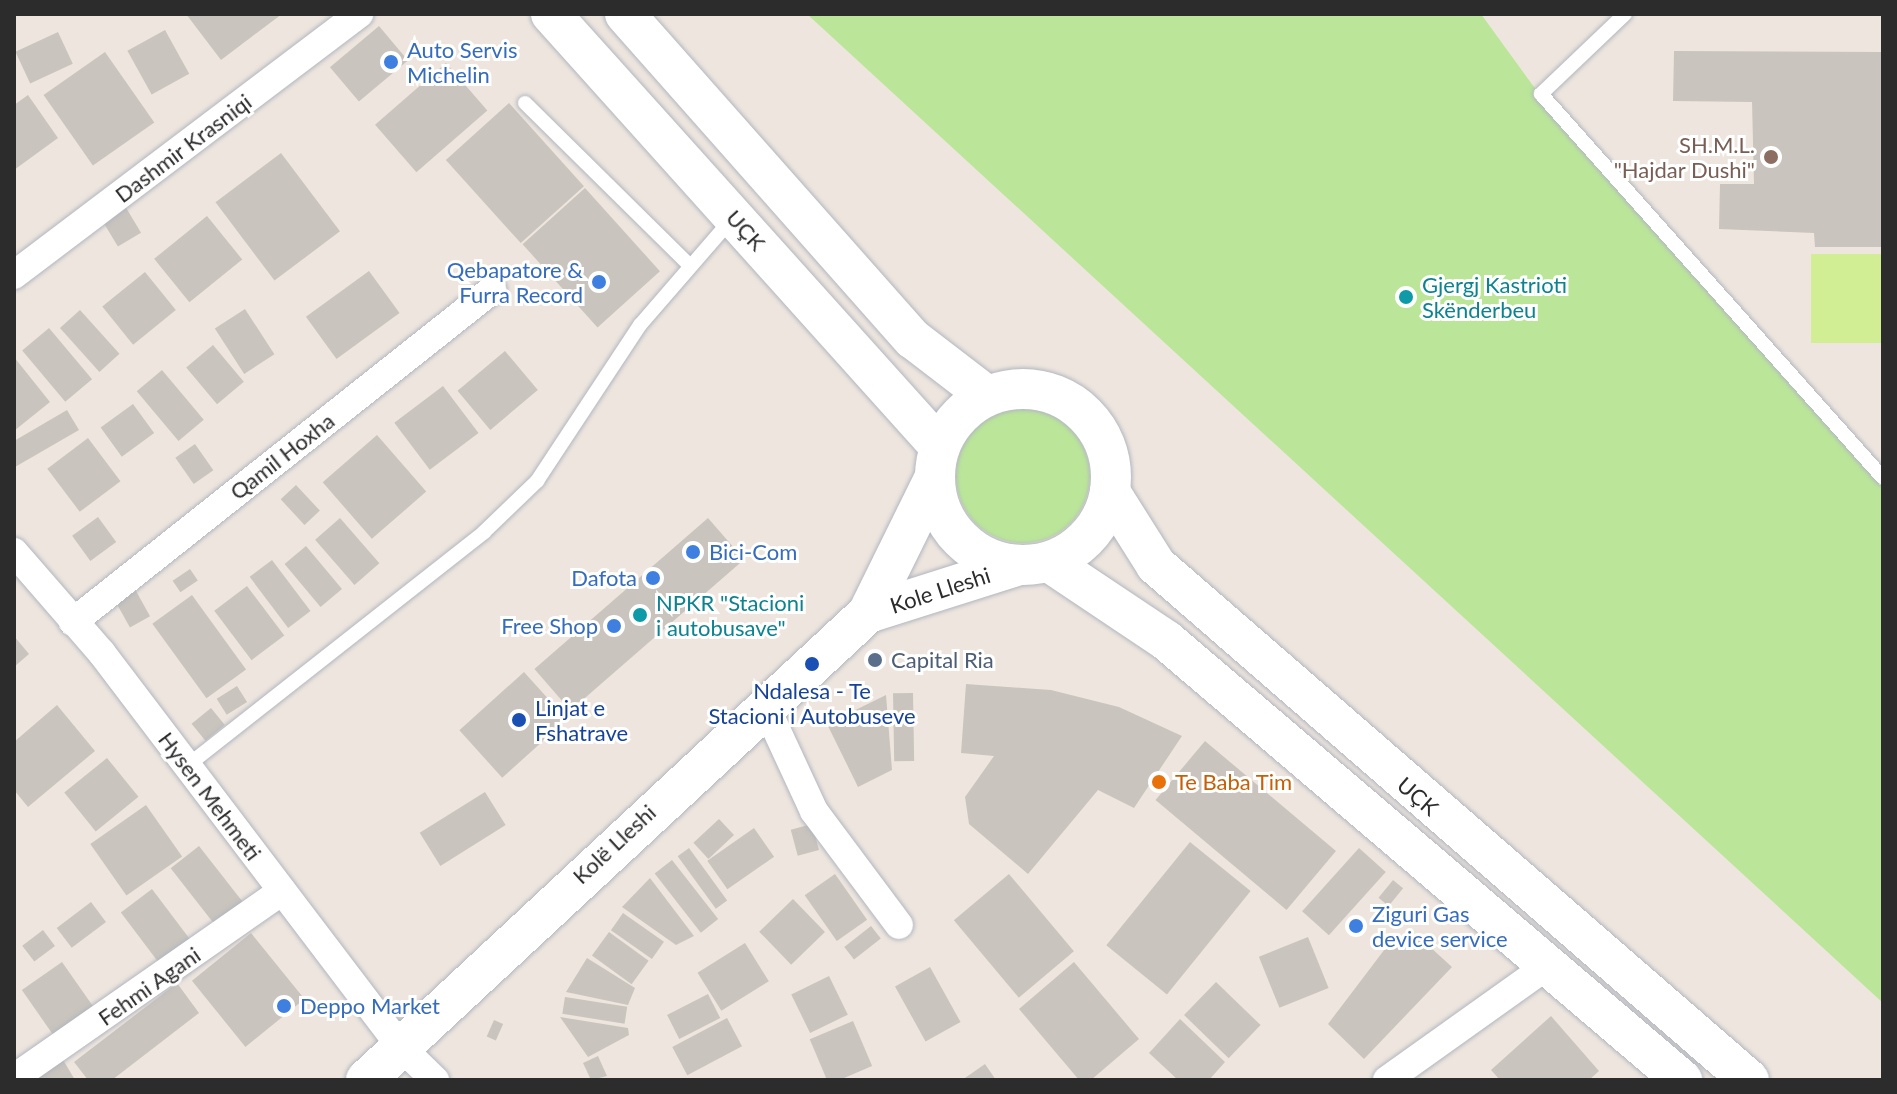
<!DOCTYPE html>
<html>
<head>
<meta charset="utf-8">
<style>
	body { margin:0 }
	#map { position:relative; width:1897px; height:1094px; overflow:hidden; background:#eee6de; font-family:Lato,sans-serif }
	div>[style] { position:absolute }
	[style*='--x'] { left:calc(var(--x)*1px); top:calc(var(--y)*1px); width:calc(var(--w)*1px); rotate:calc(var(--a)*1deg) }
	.green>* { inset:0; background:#bbe699 }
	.round { border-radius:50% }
	.pitch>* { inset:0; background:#d1ee95; transform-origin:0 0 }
	.building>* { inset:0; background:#c9c4bd; transform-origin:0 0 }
	.roads { filter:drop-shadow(0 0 2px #b2b6c0) drop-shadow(0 0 2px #b2b6c0) }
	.lane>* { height:14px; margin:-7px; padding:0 7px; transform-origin:7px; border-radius:7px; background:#fff }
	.street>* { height:28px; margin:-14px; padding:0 14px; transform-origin:14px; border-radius:14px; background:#fff }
	.secondary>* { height:40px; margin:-20px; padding:0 20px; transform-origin:20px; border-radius:20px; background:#fff }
	.secondary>.ring { margin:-20px; padding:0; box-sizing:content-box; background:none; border:40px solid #fff; border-radius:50% }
	.dots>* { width:22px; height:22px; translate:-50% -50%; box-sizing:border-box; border:4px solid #fff; border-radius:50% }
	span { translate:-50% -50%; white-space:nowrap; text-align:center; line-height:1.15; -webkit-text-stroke:6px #fff; paint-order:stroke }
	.shop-label { font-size:22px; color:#366cbe }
	.left { translate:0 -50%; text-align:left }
	.right { translate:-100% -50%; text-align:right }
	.education-label { font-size:22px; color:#785e54 }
	.street-label { font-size:22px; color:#2c2c2c }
	.culture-label { font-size:22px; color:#0d838f }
	.service-label { font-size:22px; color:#4e5e75 }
	.transit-label { font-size:22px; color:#164399 }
	.food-label { font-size:22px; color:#c56008 }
	.frame { position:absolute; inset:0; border:16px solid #2c2c2c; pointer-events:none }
</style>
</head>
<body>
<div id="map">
	<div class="green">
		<div style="clip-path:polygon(807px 14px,1481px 14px,1553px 113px,1883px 485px,1883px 1003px)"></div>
		<div class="round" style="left:956px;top:409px;width:134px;height:134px"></div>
	</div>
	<div class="pitch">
		<div style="left:1811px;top:254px;width:72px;height:89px"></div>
	</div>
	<div class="building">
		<div style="clip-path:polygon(186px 14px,282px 14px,221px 60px)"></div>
		<div style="left:379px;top:26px;width:45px;height:64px;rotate:50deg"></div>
		<div style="left:165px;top:30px;width:50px;height:43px;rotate:61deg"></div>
		<div style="left:58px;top:32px;width:35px;height:47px;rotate:65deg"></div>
		<div style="clip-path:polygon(1674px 51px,1883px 52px,1883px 247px,1815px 247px,1814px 233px,1719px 229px,1720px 184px,1754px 184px,1752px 102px,1673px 101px)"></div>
		<div style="left:105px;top:52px;width:86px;height:75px;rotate:55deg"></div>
		<div style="left:446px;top:63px;width:63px;height:94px;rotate:49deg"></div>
		<div style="clip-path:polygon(28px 95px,58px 138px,14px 170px,14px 105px)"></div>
		<div style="left:509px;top:103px;width:112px;height:85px;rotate:48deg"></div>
		<div style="left:281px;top:153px;width:98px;height:82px;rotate:53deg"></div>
		<div style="left:585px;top:188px;width:112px;height:84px;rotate:48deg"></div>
		<div style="left:122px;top:201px;width:37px;height:27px;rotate:59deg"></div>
		<div style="left:207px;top:216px;width:56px;height:68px;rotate:51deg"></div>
		<div style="left:369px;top:271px;width:52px;height:78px;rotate:54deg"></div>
		<div style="left:145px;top:272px;width:49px;height:55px;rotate:51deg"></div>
		<div style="left:245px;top:309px;width:54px;height:36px;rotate:57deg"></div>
		<div style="left:80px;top:310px;width:59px;height:27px;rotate:48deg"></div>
		<div style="left:49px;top:328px;width:67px;height:35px;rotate:50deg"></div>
		<div style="left:213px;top:345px;width:48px;height:35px;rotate:50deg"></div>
		<div style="left:505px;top:351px;width:51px;height:62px;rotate:50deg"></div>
		<div style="clip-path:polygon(14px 357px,50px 402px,14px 431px)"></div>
		<div style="left:162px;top:370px;width:65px;height:33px;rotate:50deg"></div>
		<div style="left:443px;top:386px;width:59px;height:61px;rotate:53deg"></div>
		<div style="left:133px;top:404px;width:36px;height:40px;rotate:54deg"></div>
		<div style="clip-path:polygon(67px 410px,79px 430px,15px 467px,14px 441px)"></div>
		<div style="left:377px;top:435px;width:75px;height:72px;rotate:49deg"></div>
		<div style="left:88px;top:438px;width:54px;height:51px;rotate:53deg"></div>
		<div style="left:195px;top:444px;width:32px;height:24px;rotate:55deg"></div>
		<div style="left:296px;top:485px;width:35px;height:21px;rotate:47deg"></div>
		<div style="left:98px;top:517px;width:31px;height:32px;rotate:54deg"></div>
		<div style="left:340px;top:518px;width:60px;height:33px;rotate:49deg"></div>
		<div style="left:708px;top:518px;width:55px;height:230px;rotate:49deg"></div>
		<div style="left:306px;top:546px;width:56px;height:28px;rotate:50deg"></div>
		<div style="left:272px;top:560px;width:64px;height:28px;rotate:53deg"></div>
		<div style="left:190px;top:569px;width:14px;height:21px;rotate:56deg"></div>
		<div style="left:247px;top:586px;width:62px;height:41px;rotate:53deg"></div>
		<div style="left:136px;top:591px;width:29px;height:23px;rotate:61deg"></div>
		<div style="left:192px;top:595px;width:92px;height:49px;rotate:54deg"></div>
		<div style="clip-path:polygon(14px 636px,29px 654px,14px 667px)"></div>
		<div style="left:524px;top:672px;width:64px;height:87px;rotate:48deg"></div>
		<div style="clip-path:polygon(966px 684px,1051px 690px,1119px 707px,1182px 736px,1134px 808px,1098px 790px,1028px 874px,969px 824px,965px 797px,994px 756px,961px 753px)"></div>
		<div style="left:237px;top:686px;width:19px;height:24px;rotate:58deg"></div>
		<div style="left:913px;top:693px;width:68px;height:20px;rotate:89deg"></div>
		<div style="clip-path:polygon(886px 695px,892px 770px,858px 787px,827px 724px)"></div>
		<div style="clip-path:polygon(57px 705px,95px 751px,28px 807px,14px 790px,14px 742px)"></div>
		<div style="left:211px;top:708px;width:22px;height:25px;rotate:51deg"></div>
		<div style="left:1205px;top:741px;width:171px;height:77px;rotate:40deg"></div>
		<div style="left:107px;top:758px;width:50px;height:55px;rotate:51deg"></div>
		<div style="left:485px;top:792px;width:39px;height:77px;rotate:58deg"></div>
		<div style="left:146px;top:805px;width:63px;height:68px;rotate:55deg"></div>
		<div style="left:719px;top:819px;width:22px;height:35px;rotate:47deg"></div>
		<div style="left:812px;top:824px;width:27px;height:22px;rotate:75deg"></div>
		<div style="left:754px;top:828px;width:35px;height:57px;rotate:55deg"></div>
		<div style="left:1190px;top:842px;width:78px;height:133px;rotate:39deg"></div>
		<div style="left:199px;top:846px;width:75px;height:36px;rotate:52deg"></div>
		<div style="left:689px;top:848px;width:65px;height:14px;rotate:54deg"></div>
		<div style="left:1359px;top:848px;width:36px;height:85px;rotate:42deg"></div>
		<div style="left:672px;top:860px;width:75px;height:22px;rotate:52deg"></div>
		<div style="left:835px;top:874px;width:56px;height:37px;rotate:55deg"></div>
		<div style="left:1009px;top:874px;width:101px;height:72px;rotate:50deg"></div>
		<div style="clip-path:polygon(650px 878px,694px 936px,676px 945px,622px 907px)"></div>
		<div style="left:1393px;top:880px;width:13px;height:23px;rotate:39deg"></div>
		<div style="left:152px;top:889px;width:64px;height:39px;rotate:53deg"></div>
		<div style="left:793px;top:899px;width:46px;height:47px;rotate:46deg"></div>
		<div style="left:91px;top:902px;width:25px;height:43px;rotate:53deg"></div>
		<div style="left:623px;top:913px;width:50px;height:21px;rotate:35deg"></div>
		<div style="left:871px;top:926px;width:16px;height:34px;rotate:52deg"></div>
		<div style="left:43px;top:930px;width:20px;height:26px;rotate:53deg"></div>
		<div style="left:609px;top:932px;width:49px;height:29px;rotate:36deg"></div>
		<div style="left:251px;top:933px;width:85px;height:76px;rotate:51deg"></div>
		<div style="clip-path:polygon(1418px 936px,1452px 967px,1364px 1059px,1328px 1024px,1394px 937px,1406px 948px)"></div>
		<div style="left:1308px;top:937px;width:55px;height:53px;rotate:68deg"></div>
		<div style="left:745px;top:943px;width:45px;height:56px;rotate:58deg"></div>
		<div style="clip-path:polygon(587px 958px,635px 988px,628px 1005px,566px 992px)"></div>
		<div style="left:62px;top:962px;width:55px;height:49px;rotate:55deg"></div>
		<div style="clip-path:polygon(1074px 962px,1139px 1039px,1091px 1080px,1079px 1080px,1019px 1009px)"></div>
		<div style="left:930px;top:967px;width:63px;height:40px;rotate:61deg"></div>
		<div style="left:829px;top:976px;width:43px;height:42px;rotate:64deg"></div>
		<div style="left:1216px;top:982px;width:62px;height:46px;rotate:44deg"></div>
		<div style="clip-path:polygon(177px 983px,199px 1013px,112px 1080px,88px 1080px,74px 1062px)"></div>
		<div style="left:708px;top:994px;width:27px;height:46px;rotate:63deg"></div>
		<div style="left:565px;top:997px;width:63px;height:17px;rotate:9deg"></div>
		<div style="clip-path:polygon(1551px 1016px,1599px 1071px,1589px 1080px,1500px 1080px,1491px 1070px)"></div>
		<div style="clip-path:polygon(560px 1017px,628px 1028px,629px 1035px,588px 1057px)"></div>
		<div style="left:727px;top:1018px;width:32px;height:62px;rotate:62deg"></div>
		<div style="clip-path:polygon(1180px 1019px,1225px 1062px,1209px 1080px,1178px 1080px,1149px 1053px)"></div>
		<div style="left:494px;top:1020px;width:10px;height:18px;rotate:24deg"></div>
		<div style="left:853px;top:1021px;width:49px;height:47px;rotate:67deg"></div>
		<div style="clip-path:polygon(598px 1056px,607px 1076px,591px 1080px,583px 1063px)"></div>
		<div style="clip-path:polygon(62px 1058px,75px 1080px,25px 1080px)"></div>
		<div style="clip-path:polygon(985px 1064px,996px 1080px,962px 1080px)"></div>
	</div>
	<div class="roads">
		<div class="lane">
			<div style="--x:1625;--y:14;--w:116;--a:136.4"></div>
			<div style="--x:1541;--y:94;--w:514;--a:48.31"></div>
			<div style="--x:525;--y:103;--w:231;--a:44.6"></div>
			<div style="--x:187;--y:766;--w:378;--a:-38.2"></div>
			<div style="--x:484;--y:532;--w:74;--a:-43.9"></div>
			<div style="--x:537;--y:481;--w:187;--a:-56.6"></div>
			<div style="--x:640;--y:325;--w:139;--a:-49.1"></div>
		</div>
		<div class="street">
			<div style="--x:14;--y:275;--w:433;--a:-37.1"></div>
			<div style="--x:14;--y:552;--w:133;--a:49"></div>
			<div style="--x:101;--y:652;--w:495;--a:52.8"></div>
			<div style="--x:400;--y:1046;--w:49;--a:44.2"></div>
			<div style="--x:73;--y:622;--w:535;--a:-38.39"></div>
			<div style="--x:764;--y:703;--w:119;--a:65.2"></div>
			<div style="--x:814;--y:811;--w:142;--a:53.3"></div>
			<div style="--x:14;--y:1078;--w:327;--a:-34.9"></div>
			<div style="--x:1387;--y:1080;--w:196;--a:-35.5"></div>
		</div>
		<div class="secondary">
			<div style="--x:551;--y:14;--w:582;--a:48.06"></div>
			<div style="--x:625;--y:14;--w:434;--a:48.5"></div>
			<div style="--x:913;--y:339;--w:92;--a:37.5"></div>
			<div class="ring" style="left:935px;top:389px;width:136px;height:136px"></div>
			<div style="--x:1110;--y:492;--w:86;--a:57.8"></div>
			<div style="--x:1156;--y:565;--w:785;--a:40.97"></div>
			<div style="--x:1049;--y:562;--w:142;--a:33.8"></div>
			<div style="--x:1167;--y:641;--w:677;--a:40.45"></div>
			<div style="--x:868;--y:613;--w:155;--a:-17.6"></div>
			<div style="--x:366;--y:1080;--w:686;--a:-42.93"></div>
			<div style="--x:868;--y:613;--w:149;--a:-63.8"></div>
		</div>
	</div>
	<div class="dots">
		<div style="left:391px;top:62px;background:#3f7fe0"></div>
		<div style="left:1771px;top:157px;background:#8d6e63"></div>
		<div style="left:599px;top:282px;background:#3f7fe0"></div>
		<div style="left:1406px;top:297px;background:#0f9aa8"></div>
		<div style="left:693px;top:552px;background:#3f7fe0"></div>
		<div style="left:653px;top:578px;background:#3f7fe0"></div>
		<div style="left:640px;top:615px;background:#0f9aa8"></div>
		<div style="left:614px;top:626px;background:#3f7fe0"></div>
		<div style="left:875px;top:660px;background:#5c6f8a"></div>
		<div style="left:812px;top:664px;background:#1a4fb4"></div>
		<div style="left:519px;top:720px;background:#1a4fb4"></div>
		<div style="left:1159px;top:782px;background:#e8710a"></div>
		<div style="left:1356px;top:926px;background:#3f7fe0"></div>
		<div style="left:284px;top:1006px;background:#3f7fe0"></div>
	</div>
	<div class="shop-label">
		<span class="left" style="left:407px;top:62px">Auto Servis<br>Michelin</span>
		<span class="right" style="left:583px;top:282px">Qebapatore &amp;<br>Furra Record</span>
		<span class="left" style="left:709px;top:552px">Bici-Com</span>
		<span class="right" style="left:637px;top:578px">Dafota</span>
		<span class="right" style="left:598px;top:626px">Free Shop</span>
		<span class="left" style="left:1372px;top:926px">Ziguri Gas<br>device service</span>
		<span class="left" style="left:300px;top:1006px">Deppo Market</span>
	</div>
	<div class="education-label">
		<span class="right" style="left:1755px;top:157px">SH.M.L.<br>"Hajdar Dushi"</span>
	</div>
	<div class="street-label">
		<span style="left:183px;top:148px;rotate:-37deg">Dashmir Krasniqi</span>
		<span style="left:746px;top:230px;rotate:48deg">UÇK</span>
		<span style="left:282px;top:456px;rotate:-38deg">Qamil Hoxha</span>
		<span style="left:940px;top:590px;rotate:-18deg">Kole Lleshi</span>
		<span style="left:210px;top:796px;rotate:53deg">Hysen Mehmeti</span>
		<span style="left:1418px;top:796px;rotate:41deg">UÇK</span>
		<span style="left:614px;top:844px;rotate:-43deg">Kolë Lleshi</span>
		<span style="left:149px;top:986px;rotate:-35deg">Fehmi Agani</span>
	</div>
	<div class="culture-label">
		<span class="left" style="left:1422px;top:297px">Gjergj Kastrioti<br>Skënderbeu</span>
		<span class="left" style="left:656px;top:615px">NPKR "Stacioni<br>i autobusave"</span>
	</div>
	<div class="service-label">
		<span class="left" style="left:891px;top:660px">Capital Ria</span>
	</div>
	<div class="transit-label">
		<span style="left:812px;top:703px">Ndalesa - Te<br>Stacioni i Autobuseve</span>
		<span class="left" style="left:535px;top:720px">Linjat e<br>Fshatrave</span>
	</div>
	<div class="food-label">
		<span class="left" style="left:1175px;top:782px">Te Baba Tim</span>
	</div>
	<div class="frame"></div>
</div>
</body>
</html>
